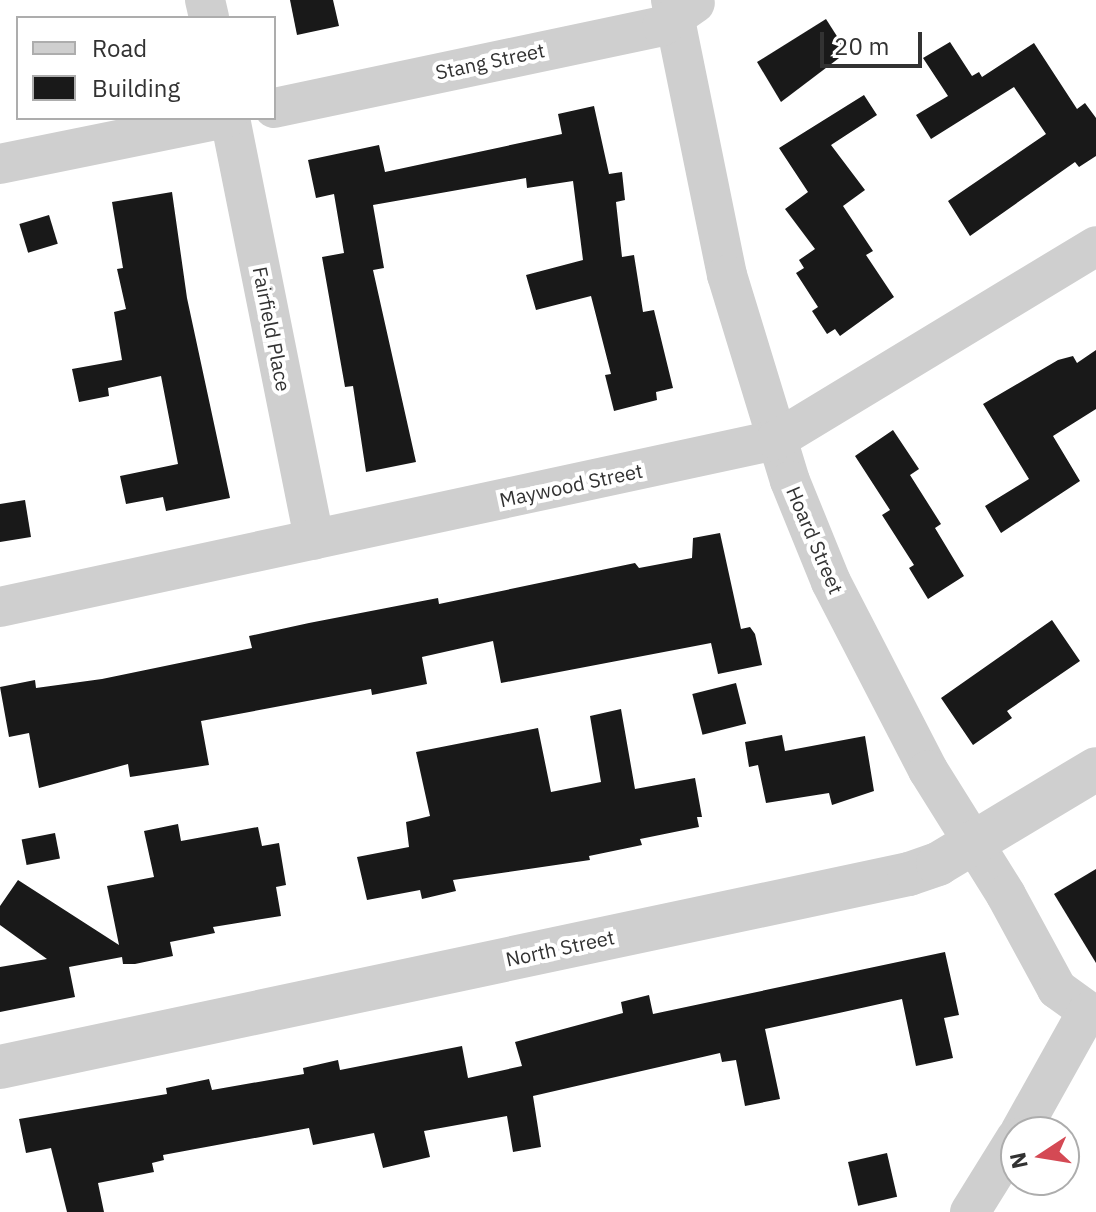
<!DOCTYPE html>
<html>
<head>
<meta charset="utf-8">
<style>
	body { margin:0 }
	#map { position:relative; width:1096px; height:1212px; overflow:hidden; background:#fff; font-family:"IBM Plex Sans",sans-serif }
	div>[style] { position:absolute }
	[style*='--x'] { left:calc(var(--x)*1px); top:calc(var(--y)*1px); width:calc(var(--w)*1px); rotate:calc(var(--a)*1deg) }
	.building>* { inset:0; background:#191919; transform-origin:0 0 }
	.minor>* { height:40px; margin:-20px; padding:0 20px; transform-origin:20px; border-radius:20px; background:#cfcfcf }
	.tertiary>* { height:44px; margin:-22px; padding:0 22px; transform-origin:22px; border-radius:22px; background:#cfcfcf }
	span { translate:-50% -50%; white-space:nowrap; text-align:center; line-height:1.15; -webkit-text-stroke:8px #fff; paint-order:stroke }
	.street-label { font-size:20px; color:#323232 }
	.legend { position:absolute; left:16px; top:16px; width:260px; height:104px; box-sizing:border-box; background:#fff; border:2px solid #adadad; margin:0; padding:10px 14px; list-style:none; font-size:24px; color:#323232 }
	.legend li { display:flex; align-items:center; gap:16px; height:40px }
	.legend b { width:40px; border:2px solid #adadad }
	.north { position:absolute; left:1000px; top:1116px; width:80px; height:80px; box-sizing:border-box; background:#fff; border:2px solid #adadad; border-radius:50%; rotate:258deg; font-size:22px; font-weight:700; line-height:32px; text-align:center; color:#323232 }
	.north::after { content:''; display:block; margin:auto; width:28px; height:36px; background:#d44954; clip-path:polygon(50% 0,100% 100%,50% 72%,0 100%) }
	.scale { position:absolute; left:820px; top:32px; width:102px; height:36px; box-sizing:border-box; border:4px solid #323232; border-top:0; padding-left:10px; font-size:24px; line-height:28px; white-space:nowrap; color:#323232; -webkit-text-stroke:6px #fff; paint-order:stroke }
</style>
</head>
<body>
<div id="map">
	<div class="building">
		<div style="clip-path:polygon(290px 0,333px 0,339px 26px,297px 35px)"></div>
		<div style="clip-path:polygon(826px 19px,847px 52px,781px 102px,757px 62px)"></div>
		<div style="clip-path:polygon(950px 42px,972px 76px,979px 72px,982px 77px,1034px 43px,1077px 109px,1085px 103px,1096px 118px,1096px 156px,1079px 167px,1075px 162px,970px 236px,948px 201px,1046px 134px,1014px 87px,931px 139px,916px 115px,948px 96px,923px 58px)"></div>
		<div style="clip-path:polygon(864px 95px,877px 115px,831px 145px,865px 190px,843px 206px,873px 251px,866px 255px,894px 297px,840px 336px,835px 329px,827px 334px,812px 311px,818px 307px,796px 273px,804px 268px,799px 260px,815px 249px,785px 209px,808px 192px,779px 148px)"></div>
		<div style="clip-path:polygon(594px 106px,609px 174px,622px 172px,625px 200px,616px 202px,622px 257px,634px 255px,643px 312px,654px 310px,673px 388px,656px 392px,657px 400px,614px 411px,605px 375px,611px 374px,591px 296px,536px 310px,526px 275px,583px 260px,573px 181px,527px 188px,526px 178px,373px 205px,384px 268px,373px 270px,416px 462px,366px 472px,353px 386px,345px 387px,322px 257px,344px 253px,334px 194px,316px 198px,308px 160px,379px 145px,385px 172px,562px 134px,558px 114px)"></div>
		<div style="clip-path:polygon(172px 192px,187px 298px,230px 498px,166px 511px,163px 497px,126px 504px,120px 476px,178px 464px,161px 376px,108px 388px,109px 396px,79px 402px,72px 369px,122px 360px,114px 312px,126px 309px,117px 269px,123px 268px,112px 202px)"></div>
		<div style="left:49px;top:215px;width:30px;height:31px;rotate:73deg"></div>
		<div style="clip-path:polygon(1096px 350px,1096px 409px,1053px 436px,1080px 481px,1001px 533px,985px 506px,1029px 479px,983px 404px,1058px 360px,1073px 356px,1077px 363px)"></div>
		<div style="clip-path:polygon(893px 430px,919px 469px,910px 475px,941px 524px,935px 528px,964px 576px,928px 599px,909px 568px,914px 565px,882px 515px,890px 510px,855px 456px)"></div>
		<div style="clip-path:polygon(25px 500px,31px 537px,0 542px,0 504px)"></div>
		<div style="clip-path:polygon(720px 533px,741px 629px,750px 627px,755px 634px,762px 665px,718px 674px,711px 643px,501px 683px,493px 641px,422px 657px,427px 684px,372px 695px,371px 689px,201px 721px,209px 765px,130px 777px,128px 764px,39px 788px,29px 733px,9px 737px,0 687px,35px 680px,36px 688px,102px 679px,252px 648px,249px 636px,309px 623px,438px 598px,439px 604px,635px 563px,639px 568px,692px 558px,693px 538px)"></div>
		<div style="clip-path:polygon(1052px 620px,1080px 661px,1007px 711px,1012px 718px,973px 745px,941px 698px)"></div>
		<div style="left:736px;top:683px;width:42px;height:45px;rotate:76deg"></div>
		<div style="clip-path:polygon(621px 709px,635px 789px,695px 778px,702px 817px,697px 817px,699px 827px,640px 839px,642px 845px,589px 856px,590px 860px,453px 880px,456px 891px,422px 899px,420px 890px,367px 900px,357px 857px,409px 847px,406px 822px,430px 816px,416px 752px,538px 728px,551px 792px,601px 782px,590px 716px)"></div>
		<div style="clip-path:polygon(782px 735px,785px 751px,865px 736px,874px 791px,832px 805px,829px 793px,766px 803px,758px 765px,749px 767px,745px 742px)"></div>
		<div style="clip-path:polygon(178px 824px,181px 841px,258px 827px,262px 846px,279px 843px,286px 885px,276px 887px,281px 916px,213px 927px,215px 933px,170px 942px,173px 956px,135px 964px,123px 964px,122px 957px,69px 967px,75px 997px,0 1012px,0 967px,47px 959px,0 925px,0 906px,18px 880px,119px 945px,107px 886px,154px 877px,144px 831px)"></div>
		<div style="left:55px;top:833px;width:26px;height:34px;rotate:79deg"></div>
		<div style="clip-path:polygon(1096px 869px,1096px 963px,1054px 894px)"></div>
		<div style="clip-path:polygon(945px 952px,959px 1015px,944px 1018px,953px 1058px,916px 1066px,902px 999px,839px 1013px,765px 1029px,780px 1099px,745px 1106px,736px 1060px,722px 1062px,720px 1053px,533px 1096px,541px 1147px,513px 1152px,507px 1116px,424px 1131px,430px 1157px,383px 1168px,374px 1133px,313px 1145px,309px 1128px,163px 1155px,164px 1160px,152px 1163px,154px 1172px,98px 1183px,104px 1212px,67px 1212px,51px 1148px,26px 1153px,19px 1119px,167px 1094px,166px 1088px,209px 1079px,212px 1090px,304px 1074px,303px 1068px,338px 1060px,340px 1070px,462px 1046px,468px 1078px,522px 1066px,515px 1042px,623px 1013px,621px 1002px,649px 995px,653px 1014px)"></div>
		<div style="left:887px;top:1153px;width:45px;height:40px;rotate:77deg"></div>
	</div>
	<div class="minor">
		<div style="--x:205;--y:0;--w:18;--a:77"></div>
		<div style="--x:671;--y:0;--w:281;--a:78.5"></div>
		<div style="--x:727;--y:275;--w:215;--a:73"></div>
		<div style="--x:790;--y:481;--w:109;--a:67.9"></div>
		<div style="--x:831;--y:582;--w:212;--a:62.7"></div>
		<div style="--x:928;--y:770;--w:147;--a:58"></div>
		<div style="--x:1006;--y:895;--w:107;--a:61.5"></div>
		<div style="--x:1057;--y:989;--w:48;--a:35.7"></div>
		<div style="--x:274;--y:108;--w:397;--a:-11.9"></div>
		<div style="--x:662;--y:26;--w:40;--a:-34.9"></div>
		<div style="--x:230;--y:118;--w:430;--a:78.7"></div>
		<div style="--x:0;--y:164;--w:232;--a:-11.5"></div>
		<div style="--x:0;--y:607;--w:794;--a:-12.15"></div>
		<div style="--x:776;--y:440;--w:374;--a:-31.2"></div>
		<div style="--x:1020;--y:1132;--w:137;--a:-60.8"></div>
		<div style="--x:970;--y:1212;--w:87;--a:-58.1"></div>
	</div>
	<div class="tertiary">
		<div style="--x:0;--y:1067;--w:929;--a:-11.99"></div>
		<div style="--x:909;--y:874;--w:31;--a:-19"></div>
		<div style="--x:938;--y:864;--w:184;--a:-31"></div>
	</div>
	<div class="street-label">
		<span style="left:490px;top:61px;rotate:-12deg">Stang Street</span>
		<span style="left:272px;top:329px;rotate:79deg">Fairfield Place</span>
		<span style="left:571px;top:485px;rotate:-12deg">Maywood Street</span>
		<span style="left:815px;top:540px;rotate:67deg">Hoard Street</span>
		<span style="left:560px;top:948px;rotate:-12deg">North Street</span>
	</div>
	<ul class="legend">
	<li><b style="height:10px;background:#cfcfcf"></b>Road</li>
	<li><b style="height:22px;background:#191919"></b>Building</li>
	</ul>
	<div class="north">N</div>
	<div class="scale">20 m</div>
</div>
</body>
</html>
